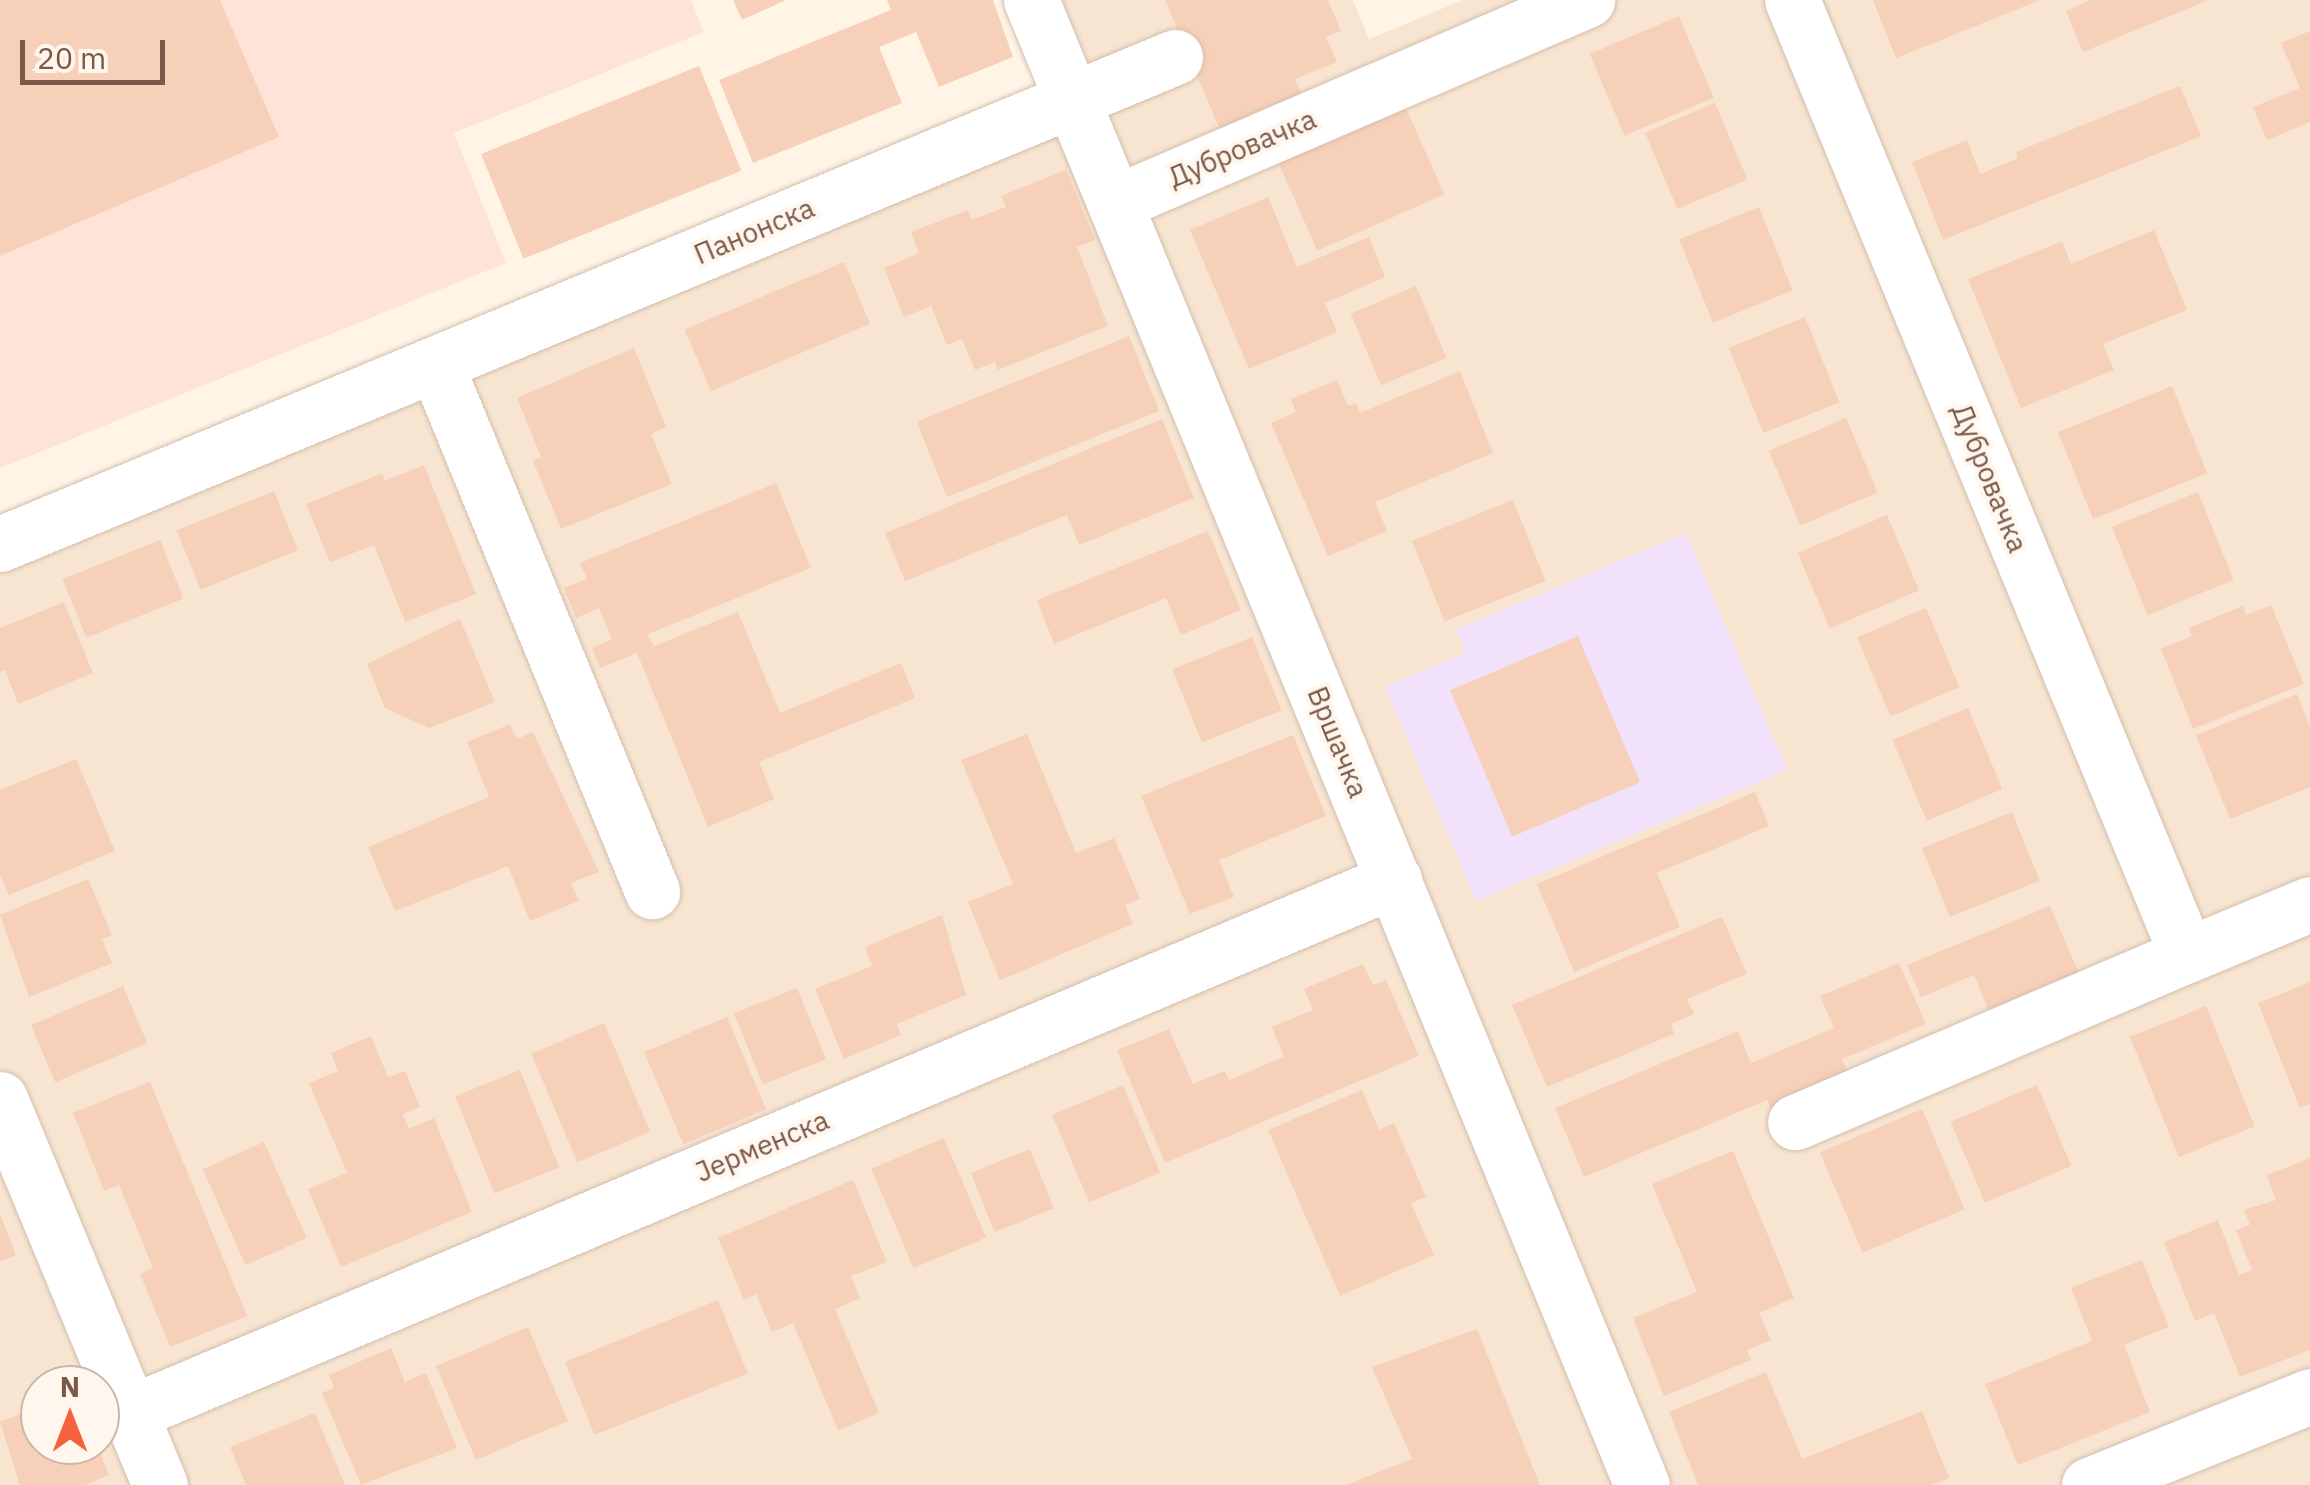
<!DOCTYPE html>
<html>
<head>
<meta charset="utf-8">
<style>
	body { margin:0 }
	#map { position:relative; width:2310px; height:1485px; overflow:hidden; background:#fff4e5; font-family:"IBM Plex Sans",sans-serif }
	div>[style] { position:absolute }
	[style*='--x'] { left:calc(var(--x)*1px); top:calc(var(--y)*1px); width:calc(var(--w)*1px); rotate:calc(var(--a)*1deg) }
	.residential>* { inset:0; background:#f7e5d2 }
	.commercial>* { inset:0; background:#ffe3d8 }
	.education>* { inset:0; background:#f1e1fb }
	.building>* { inset:0; background:#f7d0b9; transform-origin:0 0 }
	.roads { filter:drop-shadow(0 0 2px #d4bdac) drop-shadow(0 0 2px #d4bdac) }
	.minor>* { height:55px; margin:-27.5px; padding:0 27.5px; transform-origin:27.5px; border-radius:27.5px; background:#fff }
	span { translate:-50% -50%; white-space:nowrap; text-align:center; line-height:1.15; -webkit-text-stroke:8px #fff7ed; paint-order:stroke }
	.street-label { font-size:28px; color:#7b5847 }
	.north { position:absolute; left:20px; top:1365px; width:100px; height:100px; box-sizing:border-box; background:#fff7ed; border:2px solid #cab7ab; border-radius:50%; rotate:0deg; font-size:28px; font-weight:700; line-height:40px; text-align:center; color:#7b5847 }
	.north::after { content:''; display:block; margin:auto; width:35px; height:45px; background:#f5613d; clip-path:polygon(50% 0,100% 100%,50% 72%,0 100%) }
	.scale { position:absolute; left:20px; top:40px; width:145px; height:45px; box-sizing:border-box; border:5px solid #7b5847; border-top:0; padding-left:12px; font-size:30px; line-height:35px; white-space:nowrap; color:#7b5847; -webkit-text-stroke:8px #fff7ed; paint-order:stroke }
</style>
</head>
<body>
<div id="map">
	<div class="residential">
		<div style="clip-path:polygon(evenodd,1025px 0,1353px 0,1369px 39px,1463px 0,2310px 0,2310px 1485px,0 1485px,0 557px,1063px 116px,1025px 0,40px 1385px,100px 1385px,100px 1445px,40px 1445px,40px 1385px)"></div>
	</div>
	<div class="commercial">
		<div style="clip-path:polygon(0 0,691px 0,704px 32px,454px 133px,506px 263px,0 468px)"></div>
	</div>
	<div class="education">
		<div style="clip-path:polygon(1686px 533px,1787px 770px,1476px 901px,1385px 687px,1465px 653px,1456px 630px)"></div>
	</div>
	<div class="building">
		<div style="clip-path:polygon(0 0,220px 0,279px 137px,0 256px)"></div>
		<div style="clip-path:polygon(733px 0,786px 0,742px 20px)"></div>
		<div style="clip-path:polygon(887px 0,993px 0,1013px 57px,939px 87px,916px 32px,879px 47px,902px 103px,753px 163px,719px 80px,891px 10px)"></div>
		<div style="clip-path:polygon(1165px 0,1328px 0,1341px 31px,1326px 37px,1337px 62px,1295px 79px,1302px 95px,1220px 130px)"></div>
		<div style="clip-path:polygon(1873px 0,2040px 0,1896px 58px)"></div>
		<div style="clip-path:polygon(2091px 0,2208px 0,2083px 52px,2066px 11px)"></div>
		<div style="left:1679px;top:16px;width:89px;height:97px;rotate:67deg"></div>
		<div style="clip-path:polygon(2310px 31px,2310px 122px,2267px 140px,2253px 107px,2300px 88px,2281px 43px)"></div>
		<div style="left:699px;top:66px;width:113px;height:235px;rotate:68deg"></div>
		<div style="clip-path:polygon(2180px 86px,2201px 136px,1943px 240px,1912px 162px,1967px 140px,1980px 174px,2018px 158px,2016px 152px)"></div>
		<div style="left:1398px;top:90px;width:114px;height:139px;rotate:66deg"></div>
		<div style="left:1715px;top:103px;width:83px;height:76px;rotate:67deg"></div>
		<div style="clip-path:polygon(1066px 170px,1095px 240px,1077px 247px,1108px 326px,998px 370px,995px 362px,975px 370px,962px 339px,947px 345px,931px 306px,904px 317px,884px 268px,919px 253px,911px 232px,968px 210px,972px 220px,1006px 207px,1001px 196px)"></div>
		<div style="clip-path:polygon(1268px 197px,1297px 267px,1369px 237px,1385px 277px,1325px 303px,1337px 332px,1249px 369px,1190px 230px)"></div>
		<div style="left:1759px;top:207px;width:90px;height:86px;rotate:68deg"></div>
		<div style="clip-path:polygon(2154px 230px,2187px 310px,2103px 344px,2114px 370px,2021px 408px,1968px 279px,2062px 241px,2071px 264px)"></div>
		<div style="left:844px;top:262px;width:67px;height:173px;rotate:67deg"></div>
		<div style="left:1416px;top:286px;width:78px;height:71px;rotate:67deg"></div>
		<div style="left:1805px;top:317px;width:92px;height:82px;rotate:68deg"></div>
		<div style="left:1129px;top:336px;width:81px;height:229px;rotate:68deg"></div>
		<div style="clip-path:polygon(634px 348px,666px 427px,651px 434px,672px 484px,561px 529px,533px 461px,541px 457px,517px 398px)"></div>
		<div style="clip-path:polygon(1460px 371px,1493px 453px,1375px 502px,1387px 531px,1328px 556px,1271px 423px,1296px 412px,1291px 399px,1337px 380px,1348px 406px,1356px 403px,1360px 413px)"></div>
		<div style="left:2172px;top:386px;width:94px;height:123px;rotate:68deg"></div>
		<div style="left:1846px;top:418px;width:81px;height:84px;rotate:67deg"></div>
		<div style="clip-path:polygon(1162px 419px,1194px 498px,1079px 545px,1067px 515px,905px 581px,885px 533px)"></div>
		<div style="clip-path:polygon(424px 465px,476px 594px,405px 622px,374px 545px,330px 562px,306px 504px,382px 473px,385px 481px)"></div>
		<div style="clip-path:polygon(776px 483px,811px 568px,648px 634px,654px 646px,738px 612px,780px 713px,901px 663px,915px 698px,759px 762px,774px 799px,708px 827px,637px 653px,600px 668px,592px 648px,612px 639px,599px 608px,576px 618px,564px 588px,587px 579px,580px 563px)"></div>
		<div style="left:274px;top:491px;width:64px;height:105px;rotate:68deg"></div>
		<div style="left:2198px;top:492px;width:95px;height:93px;rotate:68deg"></div>
		<div style="left:1513px;top:500px;width:87px;height:109px;rotate:68deg"></div>
		<div style="left:1887px;top:515px;width:82px;height:97px;rotate:67deg"></div>
		<div style="clip-path:polygon(1208px 531px,1241px 610px,1181px 635px,1166px 598px,1054px 644px,1037px 600px)"></div>
		<div style="left:160px;top:540px;width:63px;height:105px;rotate:68deg"></div>
		<div style="clip-path:polygon(64px 602px,93px 673px,18px 704px,5px 670px,0 672px,0 628px)"></div>
		<div style="clip-path:polygon(2271px 605px,2304px 684px,2193px 729px,2161px 649px,2192px 636px,2189px 628px,2243px 606px,2246px 615px)"></div>
		<div style="left:1926px;top:608px;width:86px;height:75px;rotate:67deg"></div>
		<div style="clip-path:polygon(460px 619px,495px 702px,429px 728px,385px 708px,367px 664px)"></div>
		<div style="left:1578px;top:636px;width:159px;height:139px;rotate:67deg"></div>
		<div style="left:1252px;top:637px;width:79px;height:86px;rotate:68deg"></div>
		<div style="clip-path:polygon(2297px 694px,2310px 727px,2310px 787px,2230px 819px,2196px 735px)"></div>
		<div style="left:1968px;top:708px;width:88px;height:82px;rotate:67deg"></div>
		<div style="clip-path:polygon(510px 724px,517px 739px,533px 732px,599px 872px,571px 883px,579px 901px,530px 921px,508px 866px,395px 911px,368px 847px,489px 797px,467px 742px)"></div>
		<div style="clip-path:polygon(1027px 734px,1076px 853px,1114px 838px,1140px 899px,1125px 905px,1133px 924px,1000px 980px,968px 902px,1013px 884px,961px 760px)"></div>
		<div style="clip-path:polygon(1293px 735px,1326px 816px,1219px 860px,1234px 897px,1190px 914px,1141px 796px)"></div>
		<div style="clip-path:polygon(76px 759px,115px 851px,9px 895px,0 874px,0 790px)"></div>
		<div style="clip-path:polygon(1755px 792px,1769px 826px,1657px 873px,1680px 927px,1574px 972px,1537px 884px)"></div>
		<div style="left:2012px;top:812px;width:74px;height:97px;rotate:68deg"></div>
		<div style="clip-path:polygon(88px 879px,112px 935px,102px 939px,112px 963px,29px 997px,0 915px)"></div>
		<div style="clip-path:polygon(2050px 906px,2084px 985px,1993px 1022px,1974px 975px,1921px 997px,1907px 965px)"></div>
		<div style="clip-path:polygon(942px 915px,966px 995px,897px 1024px,901px 1035px,844px 1059px,815px 989px,872px 966px,865px 947px)"></div>
		<div style="clip-path:polygon(1722px 917px,1747px 974px,1687px 999px,1694px 1014px,1671px 1024px,1674px 1034px,1547px 1087px,1512px 1005px)"></div>
		<div style="clip-path:polygon(1899px 963px,1926px 1024px,1842px 1059px,1854px 1084px,1774px 1118px,1767px 1100px,1584px 1177px,1555px 1108px,1738px 1031px,1751px 1063px,1794px 1045px,1834px 1028px,1820px 996px)"></div>
		<div style="clip-path:polygon(1363px 964px,1373px 985px,1386px 980px,1419px 1056px,1165px 1163px,1117px 1050px,1169px 1029px,1193px 1084px,1225px 1071px,1229px 1080px,1284px 1057px,1272px 1027px,1313px 1010px,1304px 989px)"></div>
		<div style="clip-path:polygon(2310px 982px,2310px 1104px,2300px 1108px,2258px 1003px)"></div>
		<div style="left:123px;top:986px;width:62px;height:100px;rotate:67deg"></div>
		<div style="left:797px;top:988px;width:77px;height:68px;rotate:68deg"></div>
		<div style="left:2206px;top:1006px;width:130px;height:82px;rotate:68deg"></div>
		<div style="left:727px;top:1017px;width:100px;height:90px;rotate:67deg"></div>
		<div style="left:604px;top:1023px;width:118px;height:79px;rotate:67deg"></div>
		<div style="clip-path:polygon(371px 1036px,388px 1077px,405px 1071px,420px 1107px,403px 1114px,409px 1129px,434px 1118px,472px 1212px,341px 1267px,308px 1189px,347px 1173px,309px 1083px,338px 1071px,331px 1053px)"></div>
		<div style="left:520px;top:1070px;width:105px;height:70px;rotate:68deg"></div>
		<div style="clip-path:polygon(150px 1082px,247px 1316px,170px 1347px,140px 1274px,153px 1268px,119px 1185px,104px 1191px,73px 1113px)"></div>
		<div style="left:1123px;top:1085px;width:95px;height:77px;rotate:67deg"></div>
		<div style="left:2037px;top:1085px;width:88px;height:94px;rotate:67deg"></div>
		<div style="clip-path:polygon(1362px 1090px,1379px 1130px,1394px 1123px,1426px 1197px,1411px 1203px,1434px 1255px,1340px 1296px,1268px 1130px)"></div>
		<div style="left:1922px;top:1109px;width:109px;height:111px;rotate:67deg"></div>
		<div style="left:944px;top:1138px;width:108px;height:79px;rotate:67deg"></div>
		<div style="left:264px;top:1142px;width:105px;height:67px;rotate:66deg"></div>
		<div style="left:1030px;top:1149px;width:64px;height:64px;rotate:68deg"></div>
		<div style="clip-path:polygon(1733px 1151px,1794px 1298px,1759px 1313px,1771px 1340px,1747px 1350px,1751px 1360px,1664px 1396px,1633px 1318px,1697px 1292px,1652px 1184px)"></div>
		<div style="clip-path:polygon(2310px 1158px,2310px 1350px,2240px 1377px,2214px 1313px,2195px 1321px,2164px 1242px,2218px 1220px,2239px 1275px,2252px 1270px,2236px 1230px,2250px 1225px,2244px 1210px,2276px 1200px,2267px 1175px)"></div>
		<div style="clip-path:polygon(853px 1180px,887px 1262px,851px 1276px,860px 1298px,835px 1309px,879px 1413px,838px 1430px,793px 1323px,772px 1332px,756px 1294px,744px 1300px,718px 1238px)"></div>
		<div style="clip-path:polygon(0 1214px,16px 1255px,0 1261px)"></div>
		<div style="clip-path:polygon(2142px 1260px,2169px 1327px,2124px 1345px,2150px 1412px,2018px 1465px,1985px 1384px,2092px 1341px,2071px 1288px)"></div>
		<div style="left:718px;top:1300px;width:79px;height:165px;rotate:68deg"></div>
		<div style="left:528px;top:1327px;width:102px;height:100px;rotate:67deg"></div>
		<div style="clip-path:polygon(1477px 1329px,1540px 1485px,1346px 1485px,1412px 1459px,1372px 1367px)"></div>
		<div style="clip-path:polygon(391px 1348px,405px 1382px,426px 1373px,457px 1448px,361px 1485px,322px 1393px,334px 1388px,329px 1375px)"></div>
		<div style="clip-path:polygon(1766px 1372px,1802px 1459px,1922px 1411px,1949px 1478px,1932px 1485px,1698px 1485px,1669px 1412px)"></div>
		<div style="clip-path:polygon(40px 1406px,40px 1445px,97px 1445px,109px 1475px,85px 1485px,20px 1485px,0 1422px)"></div>
		<div style="clip-path:polygon(315px 1413px,345px 1485px,246px 1485px,230px 1447px)"></div>
	</div>
	<div class="roads">
		<div class="minor">
			<div style="--x:1031;--y:0;--w:1606;--a:67.64"></div>
			<div style="--x:1792;--y:0;--w:1033;--a:67.53"></div>
			<div style="--x:2187;--y:955;--w:426;--a:156.9"></div>
			<div style="--x:1117;--y:202;--w:512;--a:-23.26"></div>
			<div style="--x:436;--y:365;--w:569;--a:67.67"></div>
			<div style="--x:0;--y:544;--w:1272;--a:-22.51"></div>
			<div style="--x:2187;--y:955;--w:133;--a:-22.5"></div>
			<div style="--x:0;--y:1099;--w:418;--a:67.5"></div>
			<div style="--x:130;--y:1413;--w:1372;--a:-22.86"></div>
			<div style="--x:2089;--y:1485;--w:238;--a:-21.9"></div>
		</div>
	</div>
	<div class="street-label">
		<span style="left:1242px;top:148px;rotate:-23deg">Дубровачка</span>
		<span style="left:754px;top:231px;rotate:-23deg">Панонска</span>
		<span style="left:1990px;top:478px;rotate:68deg">Дубровачка</span>
		<span style="left:1338px;top:742px;rotate:68deg">Вршачка</span>
		<span style="left:762px;top:1146px;rotate:-23deg">Јерменска</span>
	</div>
	<div class="north">N</div>
	<div class="scale">20 m</div>
</div>
</body>
</html>
